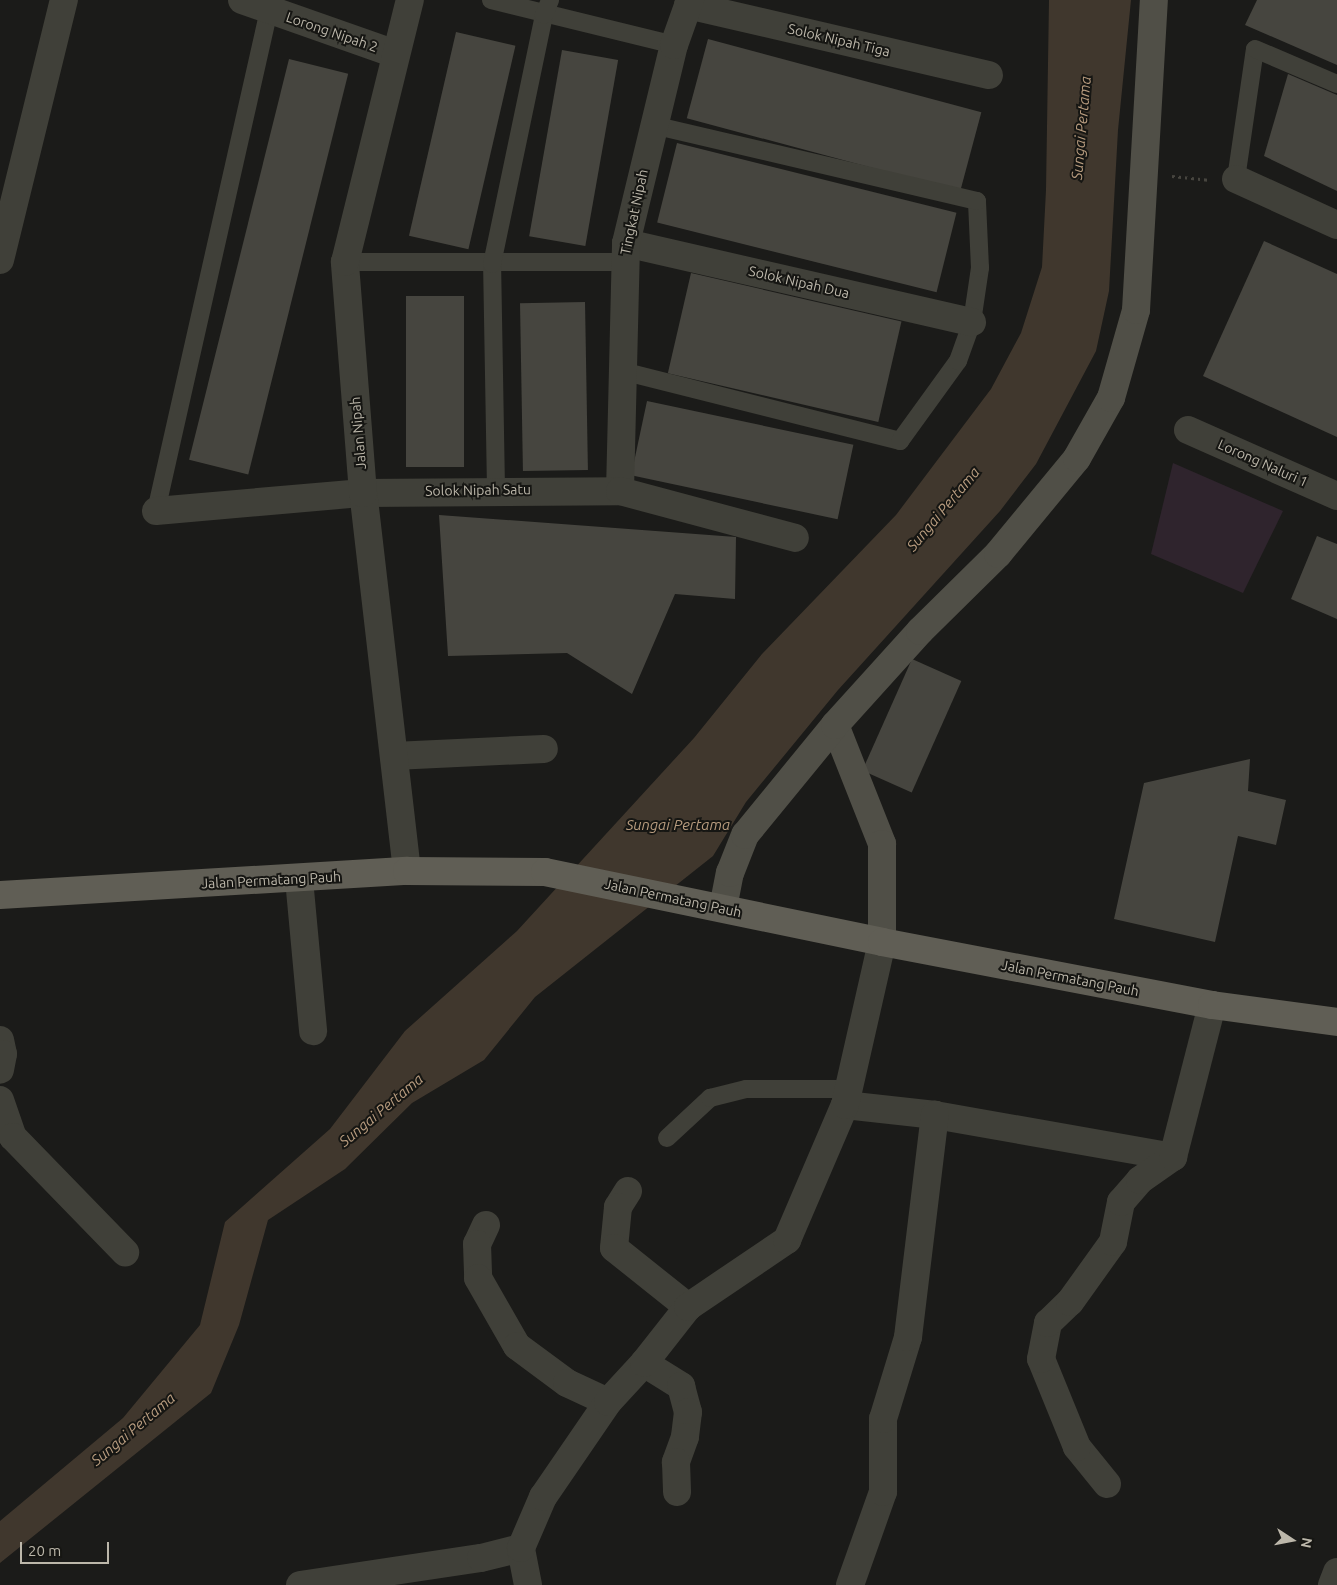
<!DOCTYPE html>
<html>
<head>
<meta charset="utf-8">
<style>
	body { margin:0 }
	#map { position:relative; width:1337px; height:1585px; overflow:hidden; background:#1b1b19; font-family:Ubuntu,sans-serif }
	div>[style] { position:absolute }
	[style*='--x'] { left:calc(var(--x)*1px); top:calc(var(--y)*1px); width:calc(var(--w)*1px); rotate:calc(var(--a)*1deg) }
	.green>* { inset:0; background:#2f242d }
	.water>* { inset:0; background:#40372d }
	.building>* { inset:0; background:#46453f; transform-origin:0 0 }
	.path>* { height:3px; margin-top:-1.5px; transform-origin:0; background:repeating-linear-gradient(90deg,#47453f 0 2.5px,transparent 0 6.5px) }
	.lane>* { height:18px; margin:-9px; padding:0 9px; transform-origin:9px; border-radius:9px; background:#404039 }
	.street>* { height:28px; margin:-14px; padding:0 14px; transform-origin:14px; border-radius:14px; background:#404039 }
	.secondary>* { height:28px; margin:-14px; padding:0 14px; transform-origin:14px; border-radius:14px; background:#504f47 }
	.primary>* { height:28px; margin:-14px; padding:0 14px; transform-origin:14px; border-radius:14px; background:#605e55 }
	span { translate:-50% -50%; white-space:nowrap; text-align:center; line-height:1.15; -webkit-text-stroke:4px #161613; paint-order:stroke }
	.street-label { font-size:14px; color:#bcb7aa }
	.water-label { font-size:15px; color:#b89c7f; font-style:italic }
	.north { position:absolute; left:1267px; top:1515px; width:50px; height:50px; -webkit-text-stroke:4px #161613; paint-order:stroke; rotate:101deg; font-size:14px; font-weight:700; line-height:20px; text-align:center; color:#bcb7aa }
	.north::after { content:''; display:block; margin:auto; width:18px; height:22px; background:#bcb7aa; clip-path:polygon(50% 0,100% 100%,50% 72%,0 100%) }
	.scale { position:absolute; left:20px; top:1542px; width:89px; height:22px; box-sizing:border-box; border:2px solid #bcb7aa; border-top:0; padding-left:6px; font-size:15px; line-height:18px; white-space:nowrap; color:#bcb7aa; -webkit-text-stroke:4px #161613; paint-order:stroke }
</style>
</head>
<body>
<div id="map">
	<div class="green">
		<div style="clip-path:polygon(1173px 463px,1283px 511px,1243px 593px,1151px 554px)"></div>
	</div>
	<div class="water">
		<div style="clip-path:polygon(1049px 0,1131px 0,1118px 130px,1109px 291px,1096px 351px,1036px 464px,1000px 511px,838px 690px,746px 802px,713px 856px,535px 997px,484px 1060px,412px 1103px,345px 1169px,268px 1220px,239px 1325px,211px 1393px,0 1563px,0 1521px,123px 1418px,200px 1325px,225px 1222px,330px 1129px,405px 1031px,517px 931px,694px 738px,762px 654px,896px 515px,991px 389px,1021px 333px,1042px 267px,1046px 190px)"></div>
	</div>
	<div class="building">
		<div style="clip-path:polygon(1257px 0,1337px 0,1337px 65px,1245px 25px)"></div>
		<div style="left:456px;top:32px;width:61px;height:209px;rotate:13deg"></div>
		<div style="left:708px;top:39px;width:283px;height:82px;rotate:15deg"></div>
		<div style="left:562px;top:50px;width:57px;height:189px;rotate:10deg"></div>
		<div style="left:289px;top:59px;width:61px;height:413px;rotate:14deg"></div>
		<div style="clip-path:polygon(1288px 74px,1337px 95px,1337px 191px,1264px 156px)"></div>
		<div style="left:677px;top:143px;width:288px;height:82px;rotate:14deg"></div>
		<div style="clip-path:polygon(1264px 241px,1337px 274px,1337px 437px,1203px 376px)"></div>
		<div style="left:691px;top:273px;width:216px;height:103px;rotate:13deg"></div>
		<div style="left:406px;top:296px;width:58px;height:171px"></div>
		<div style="left:585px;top:302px;width:168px;height:65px;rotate:89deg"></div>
		<div style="left:647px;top:401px;width:211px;height:76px;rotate:12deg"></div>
		<div style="clip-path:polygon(439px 515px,736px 537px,735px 599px,675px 594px,632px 694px,567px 653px,448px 656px)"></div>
		<div style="clip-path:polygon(1317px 536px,1337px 544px,1337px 619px,1291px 599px)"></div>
		<div style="left:912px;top:659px;width:54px;height:122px;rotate:24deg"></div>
		<div style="clip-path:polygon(1250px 759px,1248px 791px,1286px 800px,1276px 845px,1238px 836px,1215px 942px,1114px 919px,1144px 783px)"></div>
	</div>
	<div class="path">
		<div style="--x:1172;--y:176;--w:36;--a:6"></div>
	</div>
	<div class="lane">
		<div style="--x:491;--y:0;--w:188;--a:13.8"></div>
		<div style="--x:1236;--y:179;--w:131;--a:-81.7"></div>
		<div style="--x:1255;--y:49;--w:89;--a:23.1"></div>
		<div style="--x:345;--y:262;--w:278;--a:0"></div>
		<div style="--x:622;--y:371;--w:287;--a:14.1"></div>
		<div style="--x:900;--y:441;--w:99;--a:-54.1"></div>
		<div style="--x:958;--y:361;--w:41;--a:-70.3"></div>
		<div style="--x:972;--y:322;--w:55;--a:-81.6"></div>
		<div style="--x:980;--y:268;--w:67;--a:-92.6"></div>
		<div style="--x:977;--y:201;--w:333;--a:-166.8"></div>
		<div style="--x:496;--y:489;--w:225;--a:-91"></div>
		<div style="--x:492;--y:264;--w:254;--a:-78.2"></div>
		<div style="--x:544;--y:15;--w:16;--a:-68"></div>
		<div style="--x:156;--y:511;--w:514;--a:-77.29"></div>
		<div style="--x:667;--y:1138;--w:59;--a:-42.9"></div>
		<div style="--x:710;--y:1098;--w:37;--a:-14"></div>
		<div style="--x:746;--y:1089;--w:104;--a:0"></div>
	</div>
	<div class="street">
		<div style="--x:242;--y:0;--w:162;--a:19.4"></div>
		<div style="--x:688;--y:5;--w:309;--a:13.1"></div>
		<div style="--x:1236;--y:179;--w:111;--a:24.5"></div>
		<div style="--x:626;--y:243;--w:355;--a:12.9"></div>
		<div style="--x:0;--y:260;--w:268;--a:-76.2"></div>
		<div style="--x:1188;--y:430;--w:163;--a:23.9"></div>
		<div style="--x:620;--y:491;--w:248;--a:-88.6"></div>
		<div style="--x:626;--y:243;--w:204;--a:-76.4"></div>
		<div style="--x:674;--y:45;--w:48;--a:-70.4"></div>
		<div style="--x:156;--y:511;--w:208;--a:-5"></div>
		<div style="--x:363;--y:493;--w:257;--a:-0.4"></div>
		<div style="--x:620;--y:491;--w:181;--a:15"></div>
		<div style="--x:394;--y:756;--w:150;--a:-2.7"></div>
		<div style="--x:407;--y:871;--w:381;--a:-96.6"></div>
		<div style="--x:363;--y:493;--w:232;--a:-94.5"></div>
		<div style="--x:345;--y:262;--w:270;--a:-76.1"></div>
		<div style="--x:299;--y:879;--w:153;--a:84.7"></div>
		<div style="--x:0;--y:1040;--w:14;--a:78"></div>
		<div style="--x:3;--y:1054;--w:16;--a:101"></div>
		<div style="--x:0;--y:1100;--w:39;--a:71"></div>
		<div style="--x:13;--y:1137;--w:161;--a:45.8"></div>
		<div style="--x:845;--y:1105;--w:91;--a:6.3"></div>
		<div style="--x:935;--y:1115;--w:242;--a:10"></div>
		<div style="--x:628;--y:1191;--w:19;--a:122"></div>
		<div style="--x:618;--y:1207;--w:41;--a:95.6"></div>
		<div style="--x:614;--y:1248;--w:95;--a:38.6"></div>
		<div style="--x:486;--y:1225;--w:21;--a:115"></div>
		<div style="--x:477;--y:1244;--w:34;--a:88"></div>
		<div style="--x:478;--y:1278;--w:78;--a:60.2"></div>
		<div style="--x:517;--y:1346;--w:62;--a:36.5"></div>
		<div style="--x:567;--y:1383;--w:45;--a:24.9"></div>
		<div style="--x:644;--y:1363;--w:44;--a:31.9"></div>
		<div style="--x:681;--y:1386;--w:27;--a:75"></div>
		<div style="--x:688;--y:1412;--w:25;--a:97"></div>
		<div style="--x:685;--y:1437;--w:27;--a:110"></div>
		<div style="--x:676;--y:1462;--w:30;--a:88"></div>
		<div style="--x:1107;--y:1484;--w:48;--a:-129"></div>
		<div style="--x:1077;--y:1447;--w:95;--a:-112.2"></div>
		<div style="--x:1041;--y:1359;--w:37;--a:-79"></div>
		<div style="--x:1048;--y:1323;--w:30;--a:-44"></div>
		<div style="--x:1070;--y:1302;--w:74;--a:-54.4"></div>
		<div style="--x:1113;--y:1242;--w:41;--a:-78.7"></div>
		<div style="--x:1121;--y:1202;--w:29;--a:-49"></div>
		<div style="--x:1140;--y:1180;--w:40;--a:-34.9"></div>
		<div style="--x:1173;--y:1157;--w:157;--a:-75.6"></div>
		<div style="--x:300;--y:1585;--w:183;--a:-8.5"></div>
		<div style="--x:481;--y:1558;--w:41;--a:-14"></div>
		<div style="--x:528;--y:1585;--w:38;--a:-101"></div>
		<div style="--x:521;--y:1548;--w:56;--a:-66.7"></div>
		<div style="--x:543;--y:1497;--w:115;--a:-55.6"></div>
		<div style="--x:608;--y:1402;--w:53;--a:-47.3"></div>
		<div style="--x:644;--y:1363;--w:71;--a:-51.8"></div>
		<div style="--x:688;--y:1307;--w:120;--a:-34.1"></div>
		<div style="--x:787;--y:1240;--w:147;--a:-66.8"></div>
		<div style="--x:845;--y:1105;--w:167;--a:-77.2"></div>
		<div style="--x:850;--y:1585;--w:99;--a:-70.5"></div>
		<div style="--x:883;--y:1492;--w:73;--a:-90"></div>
		<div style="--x:883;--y:1419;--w:86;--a:-73"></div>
		<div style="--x:908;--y:1337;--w:224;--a:-83.1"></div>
		<div style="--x:1332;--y:1585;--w:14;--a:-69"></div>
	</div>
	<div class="secondary">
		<div style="--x:835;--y:725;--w:128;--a:68.4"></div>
		<div style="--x:882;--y:844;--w:98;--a:90"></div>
		<div style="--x:723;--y:908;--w:36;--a:-79"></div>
		<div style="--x:730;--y:873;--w:41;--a:-68.5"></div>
		<div style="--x:745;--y:835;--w:142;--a:-50.7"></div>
		<div style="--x:835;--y:725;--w:127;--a:-47.9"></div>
		<div style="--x:920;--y:631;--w:110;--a:-44.6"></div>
		<div style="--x:998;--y:554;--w:124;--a:-50.5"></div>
		<div style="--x:1077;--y:458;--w:69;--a:-60.5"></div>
		<div style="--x:1111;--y:398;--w:91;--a:-74.1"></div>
		<div style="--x:1136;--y:310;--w:311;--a:-86.7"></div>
	</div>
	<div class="primary">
		<div style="--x:0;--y:895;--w:408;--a:-3.4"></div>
		<div style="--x:407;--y:871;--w:138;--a:0.4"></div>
		<div style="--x:545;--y:872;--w:344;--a:11.7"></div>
		<div style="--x:882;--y:942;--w:336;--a:10.8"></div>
		<div style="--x:1212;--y:1005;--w:126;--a:7.7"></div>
	</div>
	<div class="street-label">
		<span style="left:332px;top:32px;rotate:19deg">Lorong Nipah 2</span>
		<span style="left:839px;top:40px;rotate:13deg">Solok Nipah Tiga</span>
		<span style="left:634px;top:212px;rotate:-78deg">Tingkat Nipah</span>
		<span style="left:799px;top:282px;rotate:13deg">Solok Nipah Dua</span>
		<span style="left:358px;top:433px;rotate:-95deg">Jalan Nipah</span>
		<span style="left:1263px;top:463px;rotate:24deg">Lorong Naluri 1</span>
		<span style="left:478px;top:490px;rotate:-1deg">Solok Nipah Satu</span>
		<span style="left:271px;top:880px;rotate:-3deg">Jalan Permatang Pauh</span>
		<span style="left:673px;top:898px;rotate:12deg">Jalan Permatang Pauh</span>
		<span style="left:1070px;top:978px;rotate:11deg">Jalan Permatang Pauh</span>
	</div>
	<div class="water-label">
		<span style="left:1081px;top:128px;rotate:-85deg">Sungai Pertama</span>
		<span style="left:943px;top:509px;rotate:-50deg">Sungai Pertama</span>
		<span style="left:678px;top:825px">Sungai Pertama</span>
		<span style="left:381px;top:1110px;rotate:-40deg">Sungai Pertama</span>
		<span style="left:133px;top:1429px;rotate:-40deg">Sungai Pertama</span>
	</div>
	<div class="north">N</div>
	<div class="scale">20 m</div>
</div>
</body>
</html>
